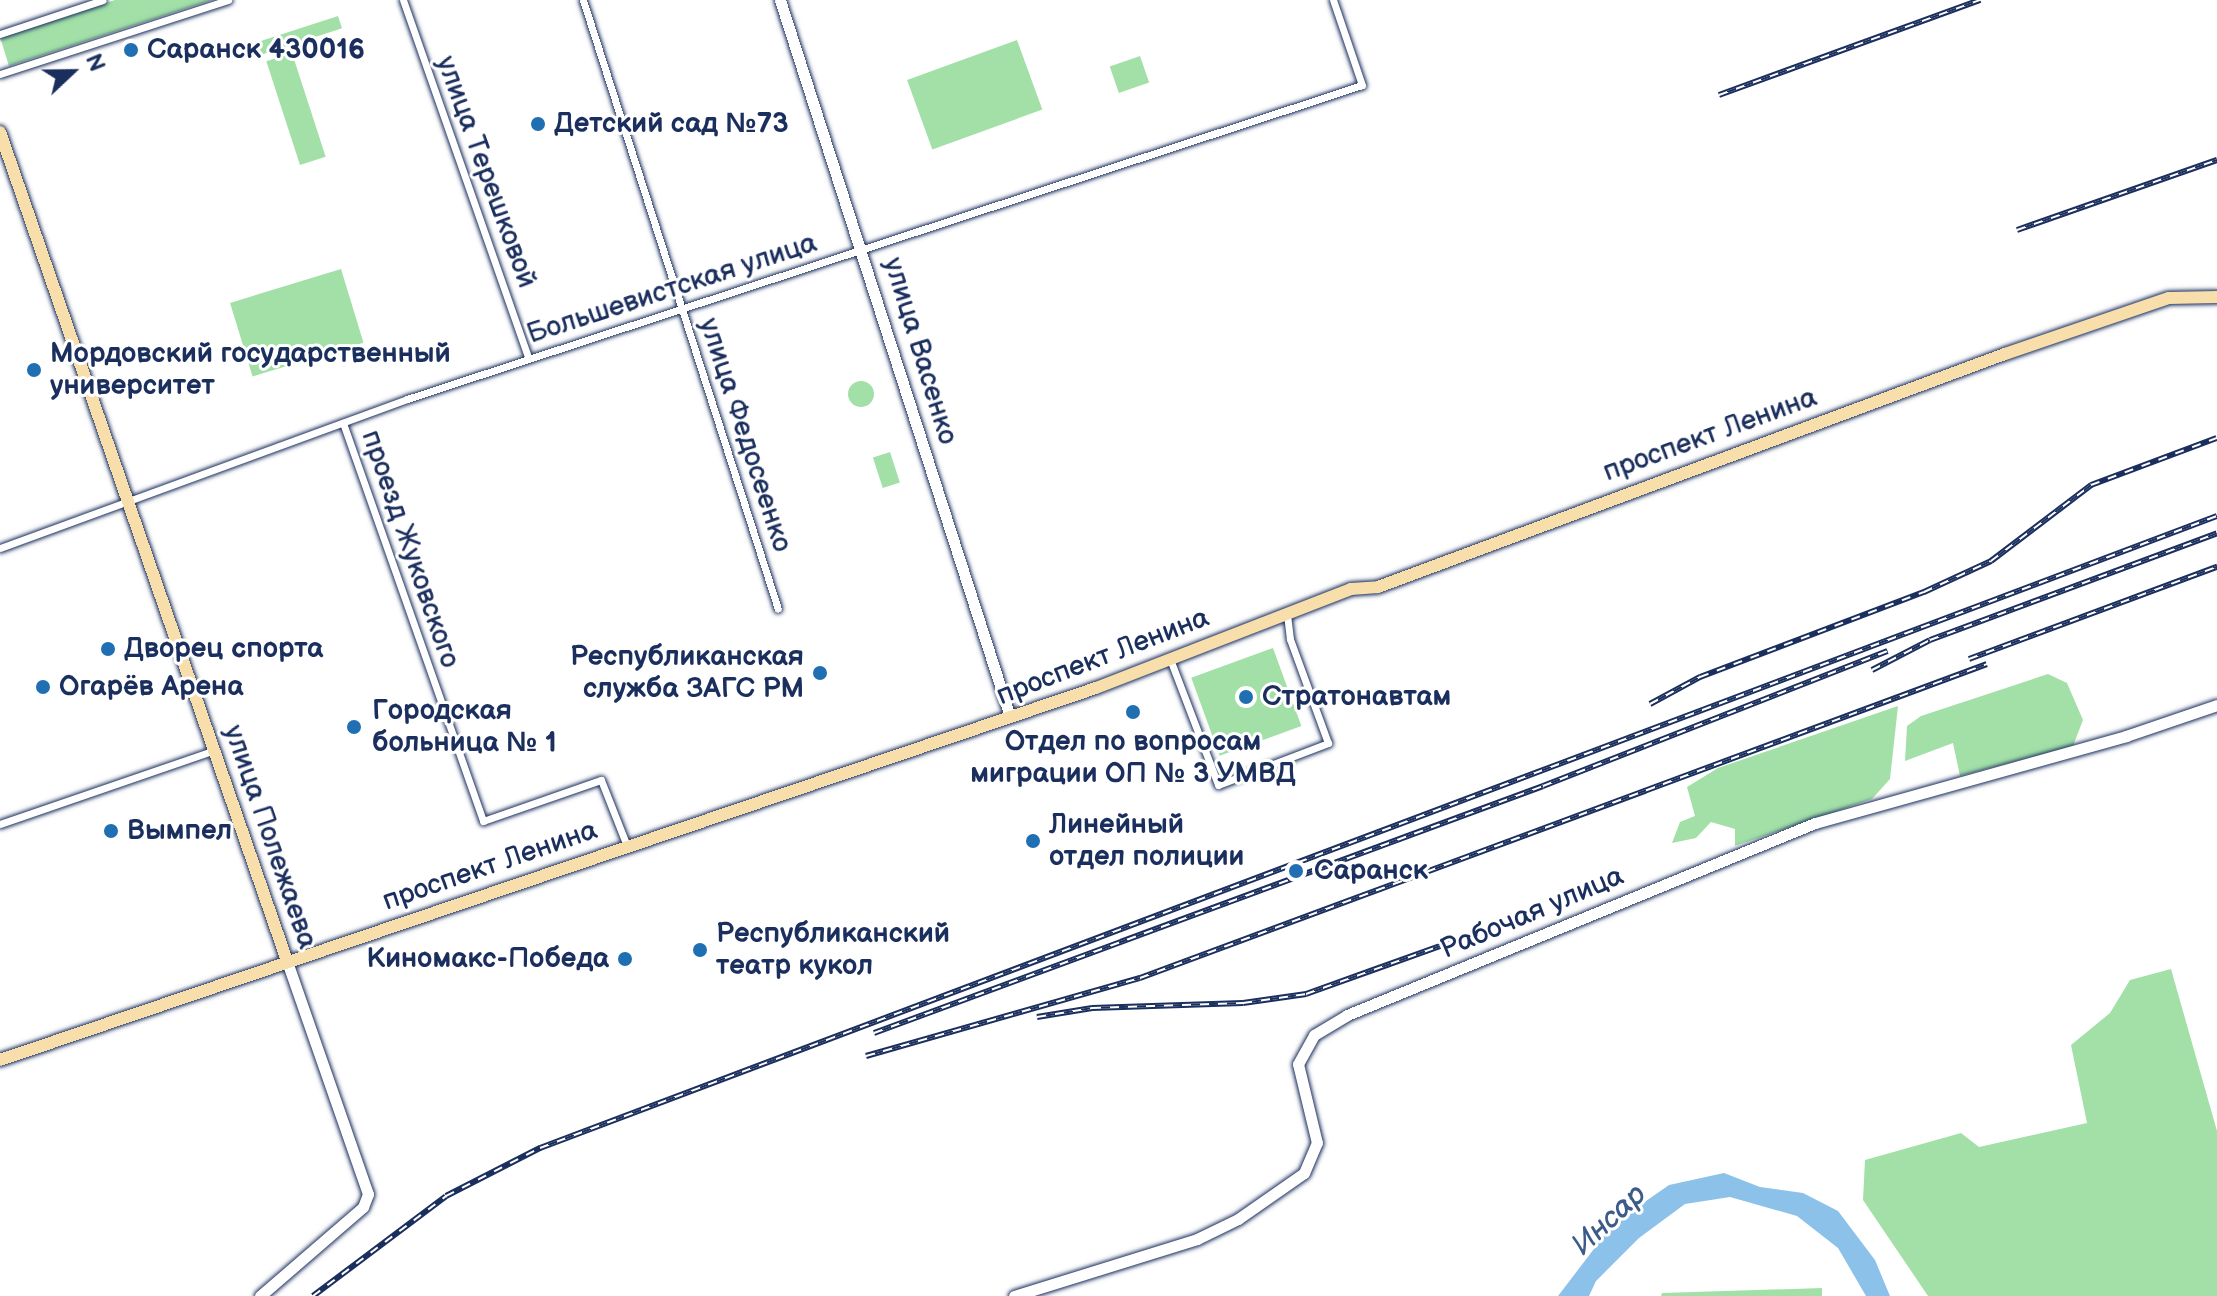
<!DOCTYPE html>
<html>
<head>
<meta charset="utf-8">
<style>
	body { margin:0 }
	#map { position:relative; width:2217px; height:1296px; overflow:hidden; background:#fff; font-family:"Balsamiq Sans",sans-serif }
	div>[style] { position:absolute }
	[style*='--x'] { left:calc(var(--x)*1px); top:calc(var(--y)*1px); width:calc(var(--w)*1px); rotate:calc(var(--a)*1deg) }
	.green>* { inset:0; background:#a2e0a8; transform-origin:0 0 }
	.round { border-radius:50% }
	.water>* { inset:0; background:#8cc2ea }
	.roads { filter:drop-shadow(0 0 2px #1b2f5e) drop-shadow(0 0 2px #1b2f5e) }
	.street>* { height:7px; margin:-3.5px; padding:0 3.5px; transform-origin:3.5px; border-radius:3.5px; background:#fff }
	.secondary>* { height:11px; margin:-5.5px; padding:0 5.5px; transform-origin:5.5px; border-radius:5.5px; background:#fff }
	.primary>* { height:12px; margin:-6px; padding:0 6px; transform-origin:6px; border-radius:6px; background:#f8deab }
	.rail>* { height:6px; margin-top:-3px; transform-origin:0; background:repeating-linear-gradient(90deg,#fff 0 9px,#1b2f5e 0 18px); box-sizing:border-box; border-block:2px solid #1b2f5e }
	.dots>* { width:22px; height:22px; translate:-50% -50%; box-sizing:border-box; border:4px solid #fff; border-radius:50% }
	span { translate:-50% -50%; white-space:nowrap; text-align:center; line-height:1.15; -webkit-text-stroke:6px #fff; paint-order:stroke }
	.poi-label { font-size:28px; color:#1b2f5e; font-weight:700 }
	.left { translate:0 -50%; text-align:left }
	.right { translate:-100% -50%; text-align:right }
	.street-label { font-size:28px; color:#1b2f5e }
	.water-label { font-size:30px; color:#3d5b88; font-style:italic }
	.north { position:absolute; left:32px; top:32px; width:80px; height:80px; -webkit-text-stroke:6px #fff; paint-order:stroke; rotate:68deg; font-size:22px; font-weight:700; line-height:32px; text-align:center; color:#1b2f5e }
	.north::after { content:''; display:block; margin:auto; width:28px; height:36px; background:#1b2f5e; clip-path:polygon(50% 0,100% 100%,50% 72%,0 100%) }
</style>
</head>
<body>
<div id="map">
	<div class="green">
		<div style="clip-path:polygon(115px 0,212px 0,9px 66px,0 37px)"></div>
		<div style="left:338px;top:16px;width:13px;height:90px;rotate:72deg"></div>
		<div style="left:1017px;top:40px;width:74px;height:117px;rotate:70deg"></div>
		<div style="left:292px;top:53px;width:109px;height:27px;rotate:72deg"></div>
		<div style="left:1140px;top:56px;width:28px;height:32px;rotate:71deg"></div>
		<div style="left:341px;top:269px;width:77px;height:116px;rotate:73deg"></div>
		<div class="round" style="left:848px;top:381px;width:26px;height:26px"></div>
		<div style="left:890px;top:452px;width:32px;height:18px;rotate:72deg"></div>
		<div style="left:1273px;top:648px;width:83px;height:87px;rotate:70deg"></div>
		<div style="clip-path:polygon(2048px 674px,2067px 683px,2083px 720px,2073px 746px,1960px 776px,1953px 743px,1905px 761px,1907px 726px,1921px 716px)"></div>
		<div style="clip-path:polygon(1898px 706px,1890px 779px,1872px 799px,1735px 846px,1735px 829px,1711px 822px,1696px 838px,1672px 843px,1680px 822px,1695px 816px,1687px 787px,1718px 768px)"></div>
		<div style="clip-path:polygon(2171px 969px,2217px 1131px,2217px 1296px,1928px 1296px,1863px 1200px,1865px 1160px,1961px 1133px,1979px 1147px,2087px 1123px,2071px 1045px,2110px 1013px,2130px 980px)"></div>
		<div style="clip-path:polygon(1822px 1288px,1822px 1296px,1661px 1296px,1662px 1293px)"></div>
	</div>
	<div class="water">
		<div style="clip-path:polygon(1724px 1173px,1760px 1187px,1803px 1193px,1838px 1211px,1875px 1260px,1890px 1296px,1866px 1296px,1838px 1248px,1797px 1216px,1730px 1197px,1685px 1204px,1639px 1238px,1596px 1281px,1589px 1296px,1558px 1296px,1613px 1224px,1669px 1185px)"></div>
	</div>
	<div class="roads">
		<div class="street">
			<div style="--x:403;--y:0;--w:380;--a:70.7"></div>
			<div style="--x:583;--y:0;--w:639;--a:72.25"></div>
			<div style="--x:0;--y:34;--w:108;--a:-18.3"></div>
			<div style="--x:0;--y:74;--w:240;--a:-18"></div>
			<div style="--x:343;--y:423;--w:422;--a:70.6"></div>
			<div style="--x:483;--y:821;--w:125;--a:-19.2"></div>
			<div style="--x:601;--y:780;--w:71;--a:68.5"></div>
			<div style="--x:0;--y:548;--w:433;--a:-20.1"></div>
			<div style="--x:407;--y:399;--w:1005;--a:-18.2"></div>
			<div style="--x:1362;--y:85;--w:90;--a:-108.8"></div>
			<div style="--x:1170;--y:659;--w:135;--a:69.1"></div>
			<div style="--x:1218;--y:785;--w:118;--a:-20.9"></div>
			<div style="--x:1328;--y:743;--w:111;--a:-110.1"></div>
			<div style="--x:1290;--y:639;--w:26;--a:-97"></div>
			<div style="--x:0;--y:824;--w:227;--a:-19"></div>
		</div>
		<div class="secondary">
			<div style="--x:780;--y:0;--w:753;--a:72.21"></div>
			<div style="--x:260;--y:1296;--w:136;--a:-40.8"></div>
			<div style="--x:363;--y:1207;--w:14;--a:-69"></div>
			<div style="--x:368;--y:1194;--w:247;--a:-109.2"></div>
			<div style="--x:1014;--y:1296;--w:192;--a:-17.3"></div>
			<div style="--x:1197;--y:1239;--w:46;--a:-26"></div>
			<div style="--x:1238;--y:1219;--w:80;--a:-34.9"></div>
			<div style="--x:1304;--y:1173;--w:33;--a:-67"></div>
			<div style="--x:1317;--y:1143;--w:81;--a:-103.5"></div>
			<div style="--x:1298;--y:1064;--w:33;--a:-61"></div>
			<div style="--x:1314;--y:1035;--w:39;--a:-31"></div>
			<div style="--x:1347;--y:1015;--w:506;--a:-22.31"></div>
			<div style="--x:1815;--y:823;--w:323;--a:-15.6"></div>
			<div style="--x:2126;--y:736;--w:96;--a:-18.8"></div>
		</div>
		<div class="primary">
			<div style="--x:0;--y:132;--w:877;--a:70.9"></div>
			<div style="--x:0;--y:1060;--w:1157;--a:-18.75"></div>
			<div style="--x:1096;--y:688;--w:274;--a:-21.2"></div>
			<div style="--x:1351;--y:589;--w:27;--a:-4"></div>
			<div style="--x:1378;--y:587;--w:669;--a:-20.39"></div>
			<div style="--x:2005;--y:354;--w:173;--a:-18.9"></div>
			<div style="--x:2169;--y:298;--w:48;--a:-1.2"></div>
		</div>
	</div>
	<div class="rail">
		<div style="--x:1719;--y:95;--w:278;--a:-20"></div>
		<div style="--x:2017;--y:230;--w:212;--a:-19.3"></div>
		<div style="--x:1969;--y:659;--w:265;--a:-20.4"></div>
		<div style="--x:1872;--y:670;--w:65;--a:-27.3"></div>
		<div style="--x:1930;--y:640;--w:306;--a:-20.4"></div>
		<div style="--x:1650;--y:704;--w:57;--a:-28.4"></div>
		<div style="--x:1700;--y:677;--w:240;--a:-20.8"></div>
		<div style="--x:1924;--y:592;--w:74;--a:-24.8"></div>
		<div style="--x:1991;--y:561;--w:126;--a:-37.2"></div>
		<div style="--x:2091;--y:485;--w:134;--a:-20.5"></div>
		<div style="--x:1037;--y:1017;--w:56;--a:-9.3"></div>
		<div style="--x:1092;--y:1008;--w:151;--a:-1.9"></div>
		<div style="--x:1243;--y:1003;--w:64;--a:-8.1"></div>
		<div style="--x:1306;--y:994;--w:181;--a:-19.7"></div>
		<div style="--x:874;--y:1033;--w:713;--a:-20.26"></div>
		<div style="--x:1543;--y:786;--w:370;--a:-21.4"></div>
		<div style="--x:866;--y:1056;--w:285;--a:-15.9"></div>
		<div style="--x:1140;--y:978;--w:903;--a:-20.34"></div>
		<div style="--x:313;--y:1296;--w:166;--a:-36.9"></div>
		<div style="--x:446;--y:1196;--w:106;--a:-27.1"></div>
		<div style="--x:540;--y:1148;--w:1792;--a:-20.65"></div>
	</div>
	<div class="dots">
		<div style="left:131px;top:50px;background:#1f6fb2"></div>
		<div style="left:538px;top:124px;background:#1f6fb2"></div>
		<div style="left:34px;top:370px;background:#1f6fb2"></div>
		<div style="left:108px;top:649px;background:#1f6fb2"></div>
		<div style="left:820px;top:673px;background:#1f6fb2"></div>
		<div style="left:43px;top:687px;background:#1f6fb2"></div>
		<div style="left:1246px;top:697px;background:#1f6fb2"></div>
		<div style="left:1133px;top:712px;background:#1f6fb2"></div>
		<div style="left:354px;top:727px;background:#1f6fb2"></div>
		<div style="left:111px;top:831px;background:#1f6fb2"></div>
		<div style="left:1033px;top:841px;background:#1f6fb2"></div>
		<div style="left:1296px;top:871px;background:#1f6fb2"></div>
		<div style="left:700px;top:950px;background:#1f6fb2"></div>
		<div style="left:625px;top:959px;background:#1f6fb2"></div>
	</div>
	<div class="poi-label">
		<span class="left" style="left:147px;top:50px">Саранск 430016</span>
		<span class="left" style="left:554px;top:124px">Детский сад №73</span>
		<span class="left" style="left:50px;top:370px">Мордовский государственный<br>университет</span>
		<span class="left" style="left:124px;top:649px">Дворец cпорта</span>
		<span class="right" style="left:804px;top:673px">Республиканская<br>служба ЗАГС РМ</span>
		<span class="left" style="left:59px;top:687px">Огарёв Арена</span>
		<span class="left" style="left:1262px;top:697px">Стратонавтам</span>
		<span class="left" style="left:372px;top:727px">Городская<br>больница № 1</span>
		<span style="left:1133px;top:758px">Отдел по вопросам<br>миграции ОП № 3 УМВД</span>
		<span class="left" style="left:1049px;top:841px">Линейный<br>отдел полиции</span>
		<span class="left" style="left:127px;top:831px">Вымпел</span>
		<span class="left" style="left:1314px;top:871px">Саранск</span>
		<span class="left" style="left:716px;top:950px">Республиканский<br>театр кукол</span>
		<span class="right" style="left:609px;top:959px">Киномакс-Победа</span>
	</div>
	<div class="street-label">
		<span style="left:486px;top:172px;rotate:70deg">улица Терешковой</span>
		<span style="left:672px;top:289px;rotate:-18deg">Большевистская улица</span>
		<span style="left:920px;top:351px;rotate:73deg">улица Васенко</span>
		<span style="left:745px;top:435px;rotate:72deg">улица Федосеенко</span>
		<span style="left:1710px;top:435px;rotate:-20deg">проспект Ленина</span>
		<span style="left:410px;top:549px;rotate:71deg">проезд Жуковского</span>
		<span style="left:1103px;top:657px;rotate:-21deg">проспект Ленина</span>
		<span style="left:270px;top:837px;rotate:71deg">улица Полежаева</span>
		<span style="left:490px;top:866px;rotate:-19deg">проспект Ленина</span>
		<span style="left:1532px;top:913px;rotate:-23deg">Рабочая улица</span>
	</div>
	<div class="water-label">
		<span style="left:1609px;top:1220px;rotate:-43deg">Инсар</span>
	</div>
	<div class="north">N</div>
</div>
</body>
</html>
